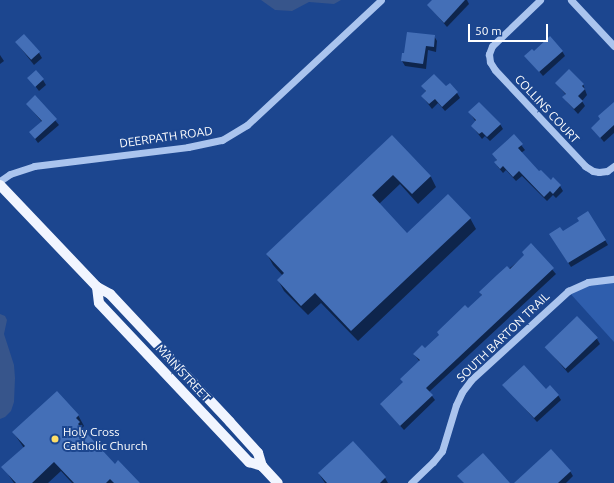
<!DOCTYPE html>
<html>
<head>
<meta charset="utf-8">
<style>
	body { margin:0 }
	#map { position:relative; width:614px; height:483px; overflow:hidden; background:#1c468f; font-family:Ubuntu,sans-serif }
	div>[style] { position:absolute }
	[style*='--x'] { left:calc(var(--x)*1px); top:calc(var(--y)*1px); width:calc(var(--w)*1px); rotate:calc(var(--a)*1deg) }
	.green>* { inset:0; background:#2f5ead }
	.water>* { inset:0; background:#37558b }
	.shadow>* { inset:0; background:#0007 }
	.building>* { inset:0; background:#446fb7; transform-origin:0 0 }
	.minor>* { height:7px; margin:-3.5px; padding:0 3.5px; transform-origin:3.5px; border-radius:3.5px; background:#aac4ee }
	.major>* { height:10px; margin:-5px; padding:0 5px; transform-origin:5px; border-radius:5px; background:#f1f5ff }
	.dots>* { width:11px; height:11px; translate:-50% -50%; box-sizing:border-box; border:2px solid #1c468f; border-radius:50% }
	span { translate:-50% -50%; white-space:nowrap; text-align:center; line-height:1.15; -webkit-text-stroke:4px #1c468f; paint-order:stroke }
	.street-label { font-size:12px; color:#fff }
	.poi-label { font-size:12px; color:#fff }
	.left { translate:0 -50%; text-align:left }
	.scale { position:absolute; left:468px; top:24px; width:80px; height:18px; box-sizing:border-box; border:2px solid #fff; border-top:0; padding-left:5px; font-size:12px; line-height:14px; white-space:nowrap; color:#fff; -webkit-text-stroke:3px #1c468f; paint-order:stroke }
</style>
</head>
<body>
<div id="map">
	<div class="green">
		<div style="clip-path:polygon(614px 279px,614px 342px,568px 291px,577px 286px)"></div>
	</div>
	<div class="water">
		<div style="clip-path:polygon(261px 0,341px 0,334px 4px,309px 2px,292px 11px,275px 10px)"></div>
		<div style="clip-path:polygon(0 314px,5px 316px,7px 320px,4px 334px,14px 365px,15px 378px,14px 402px,11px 411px,5px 417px,0 419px)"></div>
	</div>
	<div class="shadow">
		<div style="clip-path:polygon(433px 0,467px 0,469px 4px,447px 27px,428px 5px)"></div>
		<div style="clip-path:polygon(434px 36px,437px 41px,436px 52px,428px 50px,426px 69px,405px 66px,402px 61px,405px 54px)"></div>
		<div style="clip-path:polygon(16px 42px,39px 53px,42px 58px,34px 65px)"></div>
		<div style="clip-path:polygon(562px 51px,565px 56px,543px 76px,526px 56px,534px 52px)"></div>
		<div style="clip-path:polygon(0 55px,4px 61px,0 64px)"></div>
		<div style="clip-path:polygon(29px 78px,43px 80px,46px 85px,39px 91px)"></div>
		<div style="clip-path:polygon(556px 83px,583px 84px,587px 95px,582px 101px,585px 106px,578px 114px,567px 102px,564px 97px,566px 95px)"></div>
		<div style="clip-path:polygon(423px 86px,446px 88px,457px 93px,460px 98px,445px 111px,438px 103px,432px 109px,422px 96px,426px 92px)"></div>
		<div style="clip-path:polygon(35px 96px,59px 125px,38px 143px,30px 132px,42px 122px,27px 104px)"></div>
		<div style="clip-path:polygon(614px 105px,614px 133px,604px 142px,592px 128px)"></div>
		<div style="clip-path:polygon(470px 113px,500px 124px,503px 129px,490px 141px,485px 136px,482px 139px,472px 126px,476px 122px)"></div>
		<div style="clip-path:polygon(392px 136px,431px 177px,436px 187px,418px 204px,400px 184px,379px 204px,407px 234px,470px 218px,476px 229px,358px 341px,321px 303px,308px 315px,284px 291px,278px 280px,283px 276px,273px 265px,267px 254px)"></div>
		<div style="clip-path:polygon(514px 136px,525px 150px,521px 153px,539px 173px,560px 186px,563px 191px,556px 198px,553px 195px,547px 201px,522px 176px,516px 181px,506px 170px,503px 173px,498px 167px,495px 162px,497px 160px,494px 155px)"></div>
		<div style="clip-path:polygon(562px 232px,605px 240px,608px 245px,571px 267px,553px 239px)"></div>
		<div style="clip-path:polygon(531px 245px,556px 274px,429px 392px,435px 400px,404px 430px,381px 405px,404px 383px,420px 362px,414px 354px,425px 350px,468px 310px,482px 296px,480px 292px,525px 256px)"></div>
		<div style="clip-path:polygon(597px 339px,600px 344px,568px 373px,546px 347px)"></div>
		<div style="clip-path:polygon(504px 385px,546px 390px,558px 395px,561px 400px,537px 422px)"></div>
		<div style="clip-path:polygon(78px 415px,84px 426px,82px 428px,85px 433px,115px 465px,138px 483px,72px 483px,61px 471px,48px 483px,14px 483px,3px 467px,24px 448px,13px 432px)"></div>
		<div style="clip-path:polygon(352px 443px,385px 478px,388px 483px,325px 483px,319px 474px)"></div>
		<div style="clip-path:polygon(570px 471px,573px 476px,566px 483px,521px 483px)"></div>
	</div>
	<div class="building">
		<div style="clip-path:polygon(432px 0,465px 0,444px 23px,427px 5px)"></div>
		<div style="clip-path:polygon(407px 32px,435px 35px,434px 47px,426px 46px,423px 64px,401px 61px,402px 53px,404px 53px)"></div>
		<div style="left:24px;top:34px;width:24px;height:12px;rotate:48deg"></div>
		<div style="clip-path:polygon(550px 36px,563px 51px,539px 72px,524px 56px,532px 49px,534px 51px)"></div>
		<div style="clip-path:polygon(569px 69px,584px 84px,582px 86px,585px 89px,578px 96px,583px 101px,574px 109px,562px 97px,566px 94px,555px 83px)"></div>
		<div style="left:36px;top:70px;width:12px;height:12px;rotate:48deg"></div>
		<div style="clip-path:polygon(434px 74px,446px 86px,450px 83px,458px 92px,442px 107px,435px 99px,429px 104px,421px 96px,426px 91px,421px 86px)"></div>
		<div style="clip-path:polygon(35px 95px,57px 119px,35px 139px,29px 132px,42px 121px,26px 104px)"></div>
		<div style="clip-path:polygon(479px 102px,501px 124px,487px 137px,482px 132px,479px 134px,471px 126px,476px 120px,468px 112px)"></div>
		<div style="clip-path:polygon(614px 102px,614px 125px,600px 138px,591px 128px,600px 119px,598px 116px)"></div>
		<div style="clip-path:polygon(514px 134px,523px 144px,518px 148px,539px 171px,541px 170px,551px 180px,553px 177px,561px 185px,553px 194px,550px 191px,544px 197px,519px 171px,513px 177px,503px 166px,500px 169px,494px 162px,497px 160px,492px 154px)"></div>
		<div style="clip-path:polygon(392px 135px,431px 176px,412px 194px,393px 175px,372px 195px,407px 233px,448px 194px,471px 218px,351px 331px,315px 293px,301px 306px,277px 280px,284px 273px,266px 254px)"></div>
		<div style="clip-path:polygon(588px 211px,606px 240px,568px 263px,549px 234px,560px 227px,563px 231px,579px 221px,577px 218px)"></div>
		<div style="clip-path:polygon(531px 243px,554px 268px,426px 388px,433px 395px,400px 426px,380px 404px,403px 382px,400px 379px,420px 360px,413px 354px,422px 345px,425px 348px,439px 335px,437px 332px,465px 305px,468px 308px,482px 295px,479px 292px,497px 275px,507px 266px,510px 269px,524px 255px,522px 252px)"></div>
		<div style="left:577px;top:316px;width:30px;height:45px;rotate:46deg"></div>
		<div style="clip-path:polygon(524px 365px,546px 389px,550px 385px,559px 395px,534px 418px,502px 385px)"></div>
		<div style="clip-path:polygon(57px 391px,79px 415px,76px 418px,80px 422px,78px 424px,115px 464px,118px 460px,140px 483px,114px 483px,110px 479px,106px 483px,74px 483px,54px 462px,32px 483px,16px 483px,1px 467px,25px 446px,12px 432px)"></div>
		<div style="clip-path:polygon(353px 441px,386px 477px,380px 483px,327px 483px,318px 473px)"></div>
		<div style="clip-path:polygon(551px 449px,571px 471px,558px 483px,514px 483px)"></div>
		<div style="clip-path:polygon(483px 453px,510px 483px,464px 483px,457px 476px)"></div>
	</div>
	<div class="minor">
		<div style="--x:540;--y:0;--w:66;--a:136.2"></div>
		<div style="--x:492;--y:46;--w:9;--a:111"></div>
		<div style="--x:489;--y:54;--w:8;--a:83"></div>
		<div style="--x:490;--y:62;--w:9;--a:58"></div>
		<div style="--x:495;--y:70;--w:132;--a:46.8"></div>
		<div style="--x:585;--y:166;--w:9;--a:32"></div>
		<div style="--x:593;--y:171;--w:6;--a:9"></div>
		<div style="--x:599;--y:172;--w:8;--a:-7"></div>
		<div style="--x:607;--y:171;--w:9;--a:-36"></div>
		<div style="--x:571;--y:0;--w:63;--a:46.9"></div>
		<div style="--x:0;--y:181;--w:12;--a:-35"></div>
		<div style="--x:10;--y:174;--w:25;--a:-18"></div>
		<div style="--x:34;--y:166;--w:155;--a:-7"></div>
		<div style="--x:188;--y:147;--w:35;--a:-12"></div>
		<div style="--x:222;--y:140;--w:29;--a:-31"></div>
		<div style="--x:247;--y:125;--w:183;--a:-43"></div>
		<div style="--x:411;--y:483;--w:30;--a:-44"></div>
		<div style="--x:433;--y:462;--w:14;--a:-51"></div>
		<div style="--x:442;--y:451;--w:48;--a:-73.1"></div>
		<div style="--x:456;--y:405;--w:14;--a:-65"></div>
		<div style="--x:462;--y:392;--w:15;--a:-53"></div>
		<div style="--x:471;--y:380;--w:132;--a:-42.5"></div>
		<div style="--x:568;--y:291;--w:22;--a:-24"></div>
		<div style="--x:588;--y:282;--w:26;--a:-7"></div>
	</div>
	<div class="major">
		<div style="--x:0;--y:185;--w:141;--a:46.4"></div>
		<div style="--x:97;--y:287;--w:15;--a:28"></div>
		<div style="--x:110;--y:294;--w:175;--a:46.8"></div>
		<div style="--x:230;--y:422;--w:42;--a:47.9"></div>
		<div style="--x:258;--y:453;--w:14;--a:73"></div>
		<div style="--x:262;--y:466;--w:23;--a:47"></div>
		<div style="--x:97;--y:287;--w:16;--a:83"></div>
		<div style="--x:99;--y:303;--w:219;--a:46.7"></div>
		<div style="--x:249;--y:462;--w:14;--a:17"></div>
	</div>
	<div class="dots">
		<div style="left:55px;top:439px;background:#fede68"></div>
	</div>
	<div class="street-label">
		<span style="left:547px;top:109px;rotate:47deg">COLLINS COURT</span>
		<span style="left:166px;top:137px;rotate:-8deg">DEERPATH ROAD</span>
		<span style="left:503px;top:337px;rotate:-44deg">SOUTH BARTON TRAIL</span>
		<span style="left:183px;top:373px;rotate:47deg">MAIN STREET</span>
	</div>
	<div class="poi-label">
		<span class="left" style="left:63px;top:439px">Holy Cross<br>Catholic Church</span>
	</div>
	<div class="scale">50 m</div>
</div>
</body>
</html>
